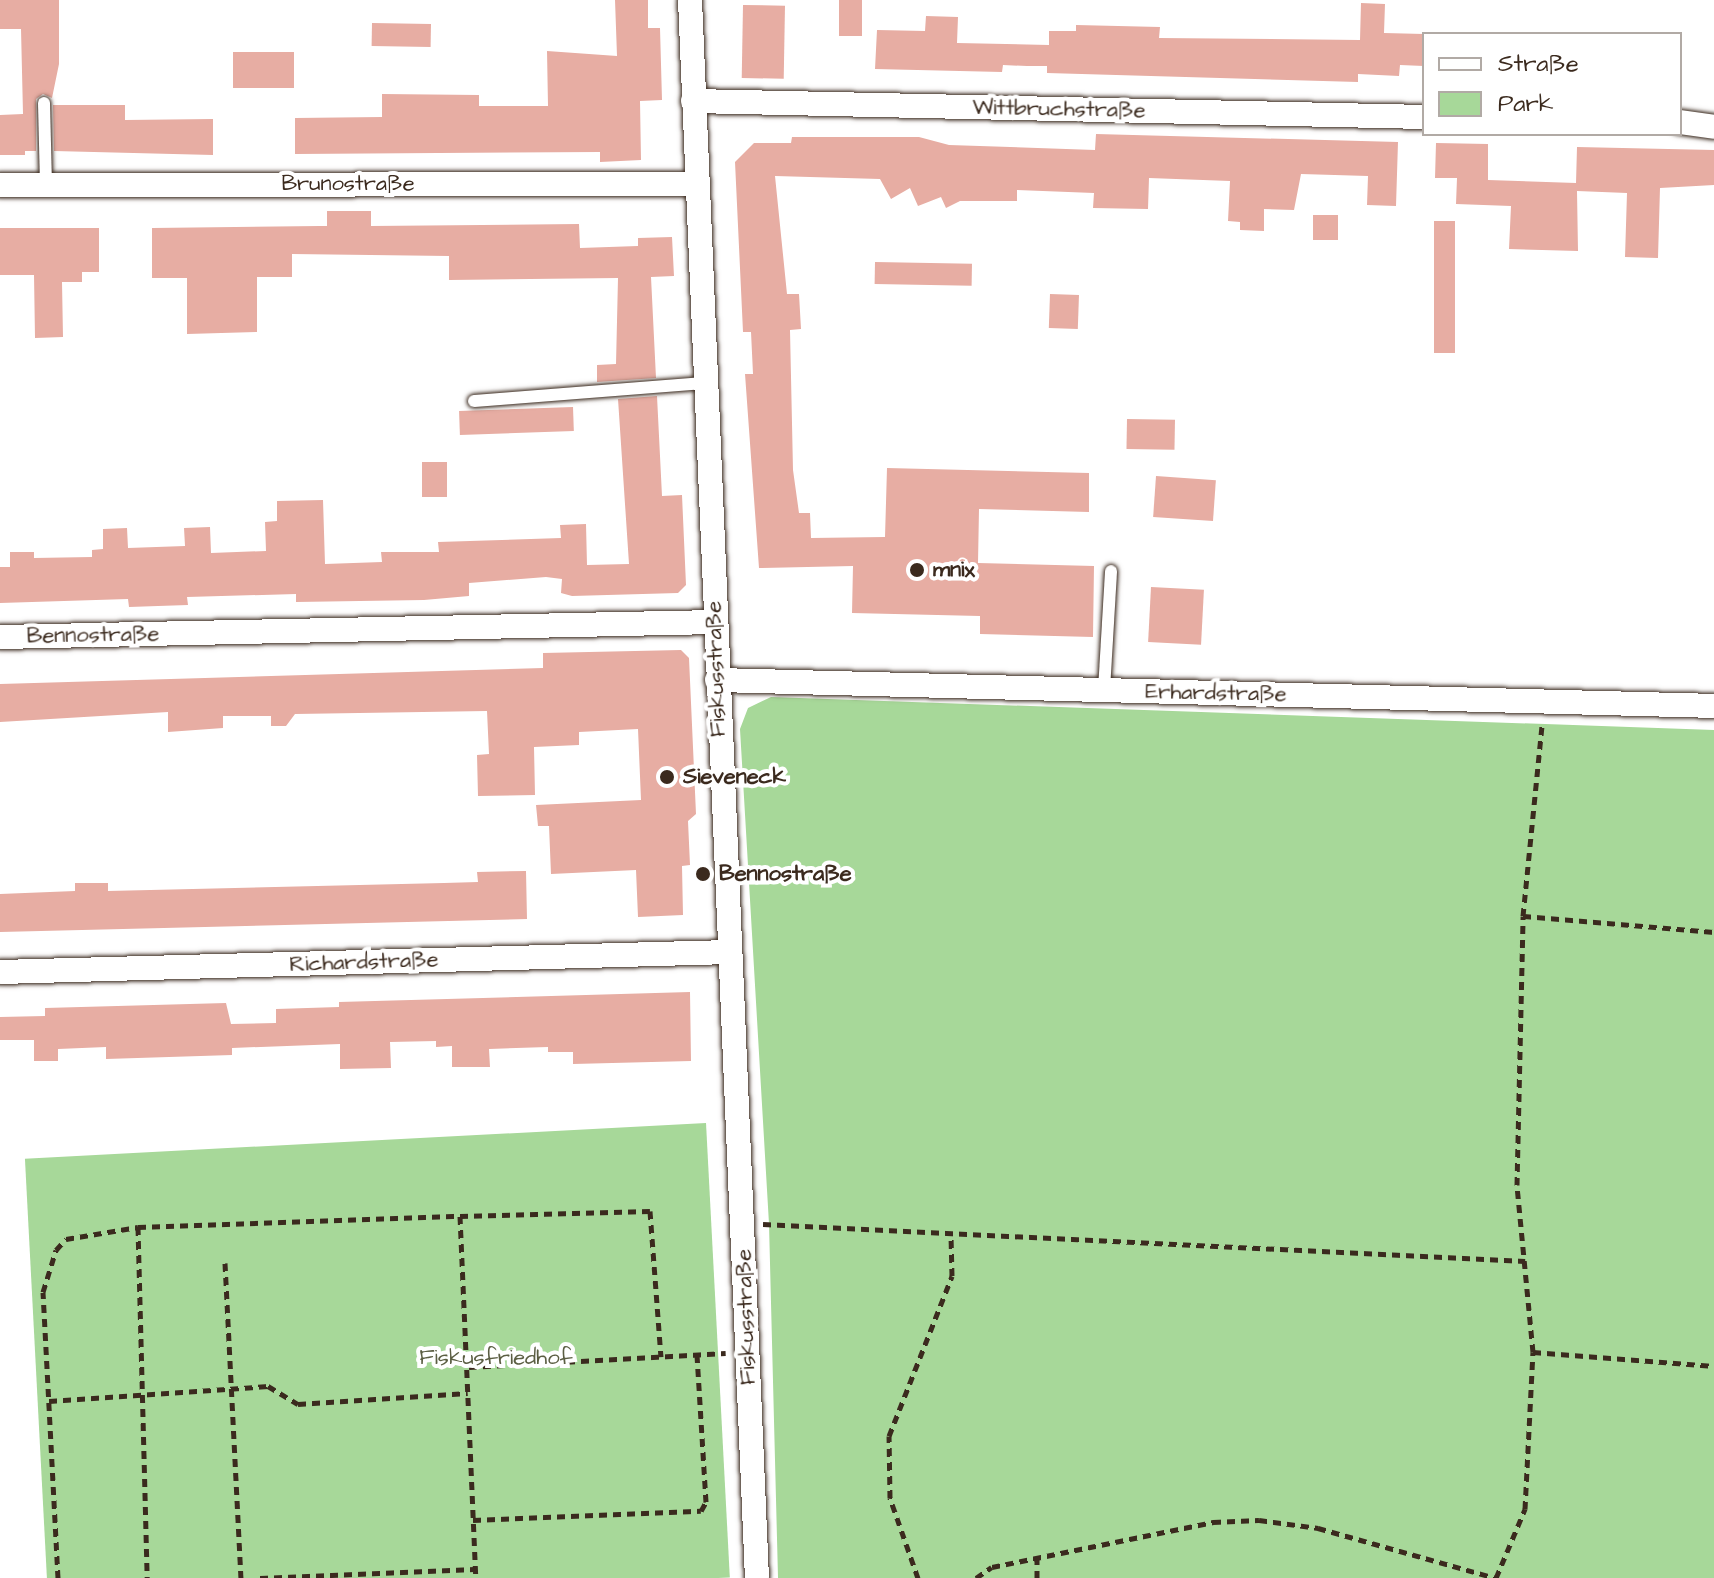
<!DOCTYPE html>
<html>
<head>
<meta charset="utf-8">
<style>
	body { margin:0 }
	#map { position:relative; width:1714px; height:1578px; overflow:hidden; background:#fff; font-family:"Architects Daughter",sans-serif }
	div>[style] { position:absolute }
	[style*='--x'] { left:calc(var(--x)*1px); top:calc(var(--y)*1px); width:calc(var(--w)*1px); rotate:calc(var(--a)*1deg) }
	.green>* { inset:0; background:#a7d899; transform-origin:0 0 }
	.building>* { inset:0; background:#e7ada3; transform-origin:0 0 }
	.path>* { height:5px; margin-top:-2.5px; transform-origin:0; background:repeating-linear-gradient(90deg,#3b2a1e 0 8px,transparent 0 14px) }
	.roads { filter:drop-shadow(0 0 2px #3b2a1e) drop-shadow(0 0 2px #3b2a1e) }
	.service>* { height:12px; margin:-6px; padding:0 6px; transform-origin:6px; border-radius:6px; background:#fff }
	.minor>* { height:24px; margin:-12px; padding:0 12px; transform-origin:12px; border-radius:12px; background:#fff }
	.dots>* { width:22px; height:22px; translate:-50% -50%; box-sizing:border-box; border:4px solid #fff; border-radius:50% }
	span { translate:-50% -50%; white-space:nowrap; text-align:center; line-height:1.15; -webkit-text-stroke:8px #fff; paint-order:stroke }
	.street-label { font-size:22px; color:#3b2a1e }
	.poi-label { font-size:22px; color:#3b2a1e; font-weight:700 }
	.left { translate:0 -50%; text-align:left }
	.park-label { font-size:22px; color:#5b5e43 }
	.legend { position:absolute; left:1422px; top:32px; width:260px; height:104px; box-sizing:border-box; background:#fff; border:2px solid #b1aaa5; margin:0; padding:10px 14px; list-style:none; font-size:24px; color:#3b2a1e }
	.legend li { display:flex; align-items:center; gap:16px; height:40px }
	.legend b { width:40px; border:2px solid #b1aaa5 }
</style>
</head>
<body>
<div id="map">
	<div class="green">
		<div style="clip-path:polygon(771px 697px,1714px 730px,1714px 1578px,778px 1578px,769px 1224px,740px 729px,748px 708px)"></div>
		<div style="left:706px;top:1123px;width:455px;height:682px;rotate:87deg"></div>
	</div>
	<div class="building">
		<div style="clip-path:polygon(0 0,59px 0,59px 64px,52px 98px,43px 94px,36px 99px,36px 151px,25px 151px,25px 155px,0 155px,0 115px,23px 114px,21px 29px,0 29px)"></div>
		<div style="clip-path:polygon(615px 0,648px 0,648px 28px,660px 28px,662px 100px,640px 101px,641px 160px,600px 162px,600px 152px,295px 154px,295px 118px,382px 117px,382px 94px,479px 95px,479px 106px,548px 106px,547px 51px,617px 56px)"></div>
		<div style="left:839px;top:0;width:23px;height:36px"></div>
		<div style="clip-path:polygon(1361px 3px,1385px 4px,1384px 33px,1424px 34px,1424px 66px,1400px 65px,1399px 76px,1358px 74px,1358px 82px,1047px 73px,1047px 66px,1027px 66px,1003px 65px,1002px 72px,875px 69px,877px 30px,925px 31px,926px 16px,958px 17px,957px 43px,1049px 45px,1049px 31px,1076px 31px,1076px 25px,1160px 27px,1159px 38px,1360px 40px)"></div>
		<div style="left:743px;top:5px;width:42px;height:73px;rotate:1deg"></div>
		<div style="left:372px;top:23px;width:59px;height:23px;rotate:1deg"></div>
		<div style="left:233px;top:52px;width:61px;height:36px"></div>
		<div style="clip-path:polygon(53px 105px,125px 105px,125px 120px,213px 119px,213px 155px,54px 151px)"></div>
		<div style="clip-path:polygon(1096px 134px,1398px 142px,1396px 206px,1367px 205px,1368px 176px,1301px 174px,1294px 210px,1264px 209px,1264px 231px,1240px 230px,1240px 222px,1228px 221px,1230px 181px,1149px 178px,1148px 209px,1093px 208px,1094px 193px,1017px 190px,1017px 201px,960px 201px,946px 208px,941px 197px,918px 206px,910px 188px,891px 199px,880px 179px,775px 176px,787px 294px,799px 294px,801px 329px,790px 330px,793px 470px,799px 513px,810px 513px,811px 538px,885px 537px,887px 468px,1089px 473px,1089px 512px,979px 509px,978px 563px,1094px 566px,1093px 637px,980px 634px,980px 616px,852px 613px,853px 566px,759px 568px,745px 374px,753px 374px,751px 332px,743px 332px,735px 162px,754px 143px,791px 143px,792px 137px,919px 137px,949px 145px,1095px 150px)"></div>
		<div style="clip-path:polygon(1436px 143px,1488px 144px,1488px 180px,1576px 183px,1577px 147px,1714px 150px,1714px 185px,1660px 188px,1658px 258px,1625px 257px,1627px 193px,1577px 191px,1578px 251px,1509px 249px,1511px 206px,1456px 204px,1457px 178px,1435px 178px)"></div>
		<div style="clip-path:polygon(327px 211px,371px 211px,371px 226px,579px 224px,580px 248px,638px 246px,638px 238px,672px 237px,674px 276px,651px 277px,656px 378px,597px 382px,597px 365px,616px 364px,618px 278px,449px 280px,449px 256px,292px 254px,292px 277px,257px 277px,257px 332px,187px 334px,187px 278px,152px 278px,152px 228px,320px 226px,327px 226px)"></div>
		<div style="left:1313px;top:215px;width:25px;height:25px"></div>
		<div style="left:1434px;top:221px;width:21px;height:132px"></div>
		<div style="clip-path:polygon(0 228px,99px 228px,99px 272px,82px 272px,82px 282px,62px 282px,63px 337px,35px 338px,34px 275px,0 275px)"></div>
		<div style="left:875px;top:262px;width:97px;height:22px;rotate:1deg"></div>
		<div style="left:1050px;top:294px;width:29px;height:34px;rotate:2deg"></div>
		<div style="clip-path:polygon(657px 396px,662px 496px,682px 495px,686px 585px,678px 593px,572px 596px,561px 593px,562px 579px,546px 577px,469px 583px,469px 596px,424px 600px,296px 602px,296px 594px,187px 597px,188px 605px,158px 606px,129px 607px,128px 599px,0 603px,0 567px,10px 567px,10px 552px,34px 552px,34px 558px,92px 557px,92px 550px,103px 549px,103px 529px,127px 528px,128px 548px,185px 546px,184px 528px,210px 527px,211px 553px,266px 551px,265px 522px,277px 521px,277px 501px,323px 500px,325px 564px,382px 562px,381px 552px,439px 552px,438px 542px,561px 538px,560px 525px,586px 524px,587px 565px,629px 564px,618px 399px)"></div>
		<div style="left:573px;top:407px;width:24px;height:114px;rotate:88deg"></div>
		<div style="left:1127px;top:419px;width:48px;height:30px;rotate:1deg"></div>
		<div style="left:422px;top:462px;width:25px;height:35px"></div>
		<div style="left:1156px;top:476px;width:60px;height:41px;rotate:4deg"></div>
		<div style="left:1151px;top:587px;width:53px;height:55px;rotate:3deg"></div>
		<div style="clip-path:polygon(681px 650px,689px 658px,696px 814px,688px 821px,690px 865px,682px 866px,683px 915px,638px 917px,636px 870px,551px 874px,549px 826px,538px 826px,536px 805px,641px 800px,638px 729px,579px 732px,579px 745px,534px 747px,535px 795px,478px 796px,477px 755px,489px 754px,487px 711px,295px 714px,286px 726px,271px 726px,271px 716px,223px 716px,223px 728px,168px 732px,168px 712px,0 722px,0 684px,543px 668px,543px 653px)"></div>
		<div style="clip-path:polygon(526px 871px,527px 919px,0 932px,0 894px,75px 891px,75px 883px,108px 883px,108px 891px,444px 883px,478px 882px,477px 872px)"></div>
		<div style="clip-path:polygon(690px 992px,691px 1061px,573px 1064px,573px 1052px,548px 1052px,548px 1047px,489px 1049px,490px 1067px,452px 1067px,452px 1046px,436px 1047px,436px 1041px,390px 1042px,391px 1068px,340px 1069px,340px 1044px,232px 1048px,232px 1055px,106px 1059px,106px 1047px,58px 1049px,58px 1061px,34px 1061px,34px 1040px,0 1040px,0 1017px,45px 1016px,45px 1008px,226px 1003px,231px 1024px,276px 1023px,276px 1009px,339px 1007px,339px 1002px)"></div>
	</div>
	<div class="path">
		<div style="--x:1523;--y:916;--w:192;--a:4.8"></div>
		<div style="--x:460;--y:1216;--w:190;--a:-1.5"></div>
		<div style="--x:650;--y:1211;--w:146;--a:85.7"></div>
		<div style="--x:763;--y:1224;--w:763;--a:2.78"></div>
		<div style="--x:138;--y:1227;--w:351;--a:88.5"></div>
		<div style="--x:225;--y:1263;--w:315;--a:87.1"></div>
		<div style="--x:1533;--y:1352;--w:182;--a:4.4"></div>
		<div style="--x:469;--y:1367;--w:257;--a:-3.1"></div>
		<div style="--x:49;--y:1401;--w:220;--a:-3.9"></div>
		<div style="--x:268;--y:1386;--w:35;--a:31"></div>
		<div style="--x:298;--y:1404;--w:170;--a:-3.7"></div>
		<div style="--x:473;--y:1520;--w:228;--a:-2.3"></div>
		<div style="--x:701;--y:1511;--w:10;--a:-61"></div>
		<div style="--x:706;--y:1502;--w:147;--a:-93.5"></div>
		<div style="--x:58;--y:1578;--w:286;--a:-93"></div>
		<div style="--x:43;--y:1292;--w:44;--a:-72.8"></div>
		<div style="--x:56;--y:1250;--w:15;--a:-48"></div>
		<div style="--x:66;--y:1239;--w:73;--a:-9.5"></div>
		<div style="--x:138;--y:1227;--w:322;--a:-2"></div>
		<div style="--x:460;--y:1216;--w:362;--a:87.5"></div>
		<div style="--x:260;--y:1578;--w:215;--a:-2.4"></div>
		<div style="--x:918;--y:1578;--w:85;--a:-109.3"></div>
		<div style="--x:890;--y:1498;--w:62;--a:-90.9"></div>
		<div style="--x:889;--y:1436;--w:172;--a:-68.5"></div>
		<div style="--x:952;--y:1276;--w:41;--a:-91.4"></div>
		<div style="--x:976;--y:1578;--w:19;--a:-35"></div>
		<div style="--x:992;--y:1567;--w:226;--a:-11.5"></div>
		<div style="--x:1213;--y:1522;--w:46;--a:-2.5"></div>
		<div style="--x:1259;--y:1520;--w:60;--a:7.7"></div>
		<div style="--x:1318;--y:1528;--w:185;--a:15.7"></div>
		<div style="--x:1037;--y:1578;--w:21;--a:-90"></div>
		<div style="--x:1496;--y:1578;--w:75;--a:-67.2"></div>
		<div style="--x:1525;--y:1509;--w:157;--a:-87.1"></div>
		<div style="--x:1533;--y:1352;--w:168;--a:-95.5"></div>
		<div style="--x:1517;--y:1185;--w:269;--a:-88.7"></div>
		<div style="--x:1523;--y:916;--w:192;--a:-84.3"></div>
	</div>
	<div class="roads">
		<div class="service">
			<div style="--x:44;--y:103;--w:82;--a:88.6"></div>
			<div style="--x:474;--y:401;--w:231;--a:-4.5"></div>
			<div style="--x:1104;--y:690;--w:119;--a:-86.6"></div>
		</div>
		<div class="minor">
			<div style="--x:690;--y:0;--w:1579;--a:87.57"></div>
			<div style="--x:693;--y:101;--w:731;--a:1.25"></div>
			<div style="--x:1680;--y:122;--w:34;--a:8"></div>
			<div style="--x:0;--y:185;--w:695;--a:-0.08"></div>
			<div style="--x:0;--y:637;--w:714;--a:-1.2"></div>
			<div style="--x:717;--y:680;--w:997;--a:1.49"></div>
			<div style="--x:0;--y:972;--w:728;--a:-1.57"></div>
		</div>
	</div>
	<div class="dots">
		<div style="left:917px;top:570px;background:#3b2a1e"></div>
		<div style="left:667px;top:777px;background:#3b2a1e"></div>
		<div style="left:703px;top:874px;background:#3b2a1e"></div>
	</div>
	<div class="street-label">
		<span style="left:1059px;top:109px;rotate:1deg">Wittbruchstraße</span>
		<span style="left:348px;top:184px">Brunostraße</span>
		<span style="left:93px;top:635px;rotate:-1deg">Bennostraße</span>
		<span style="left:716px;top:669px;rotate:-92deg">Fiskusstraße</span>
		<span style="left:1216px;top:693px;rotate:1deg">Erhardstraße</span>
		<span style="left:364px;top:962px;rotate:-2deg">Richardstraße</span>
		<span style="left:746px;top:1317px;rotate:-92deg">Fiskusstraße</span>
	</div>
	<div class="poi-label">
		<span class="left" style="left:933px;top:570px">mnix</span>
		<span class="left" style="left:683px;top:777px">Sieveneck</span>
		<span class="left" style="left:719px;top:874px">Bennostraße</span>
	</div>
	<div class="park-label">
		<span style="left:496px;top:1358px">Fiskusfriedhof</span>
	</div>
	<ul class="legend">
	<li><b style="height:10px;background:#fff"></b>Straße</li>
	<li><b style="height:22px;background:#a7d899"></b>Park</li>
	</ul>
</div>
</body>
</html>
